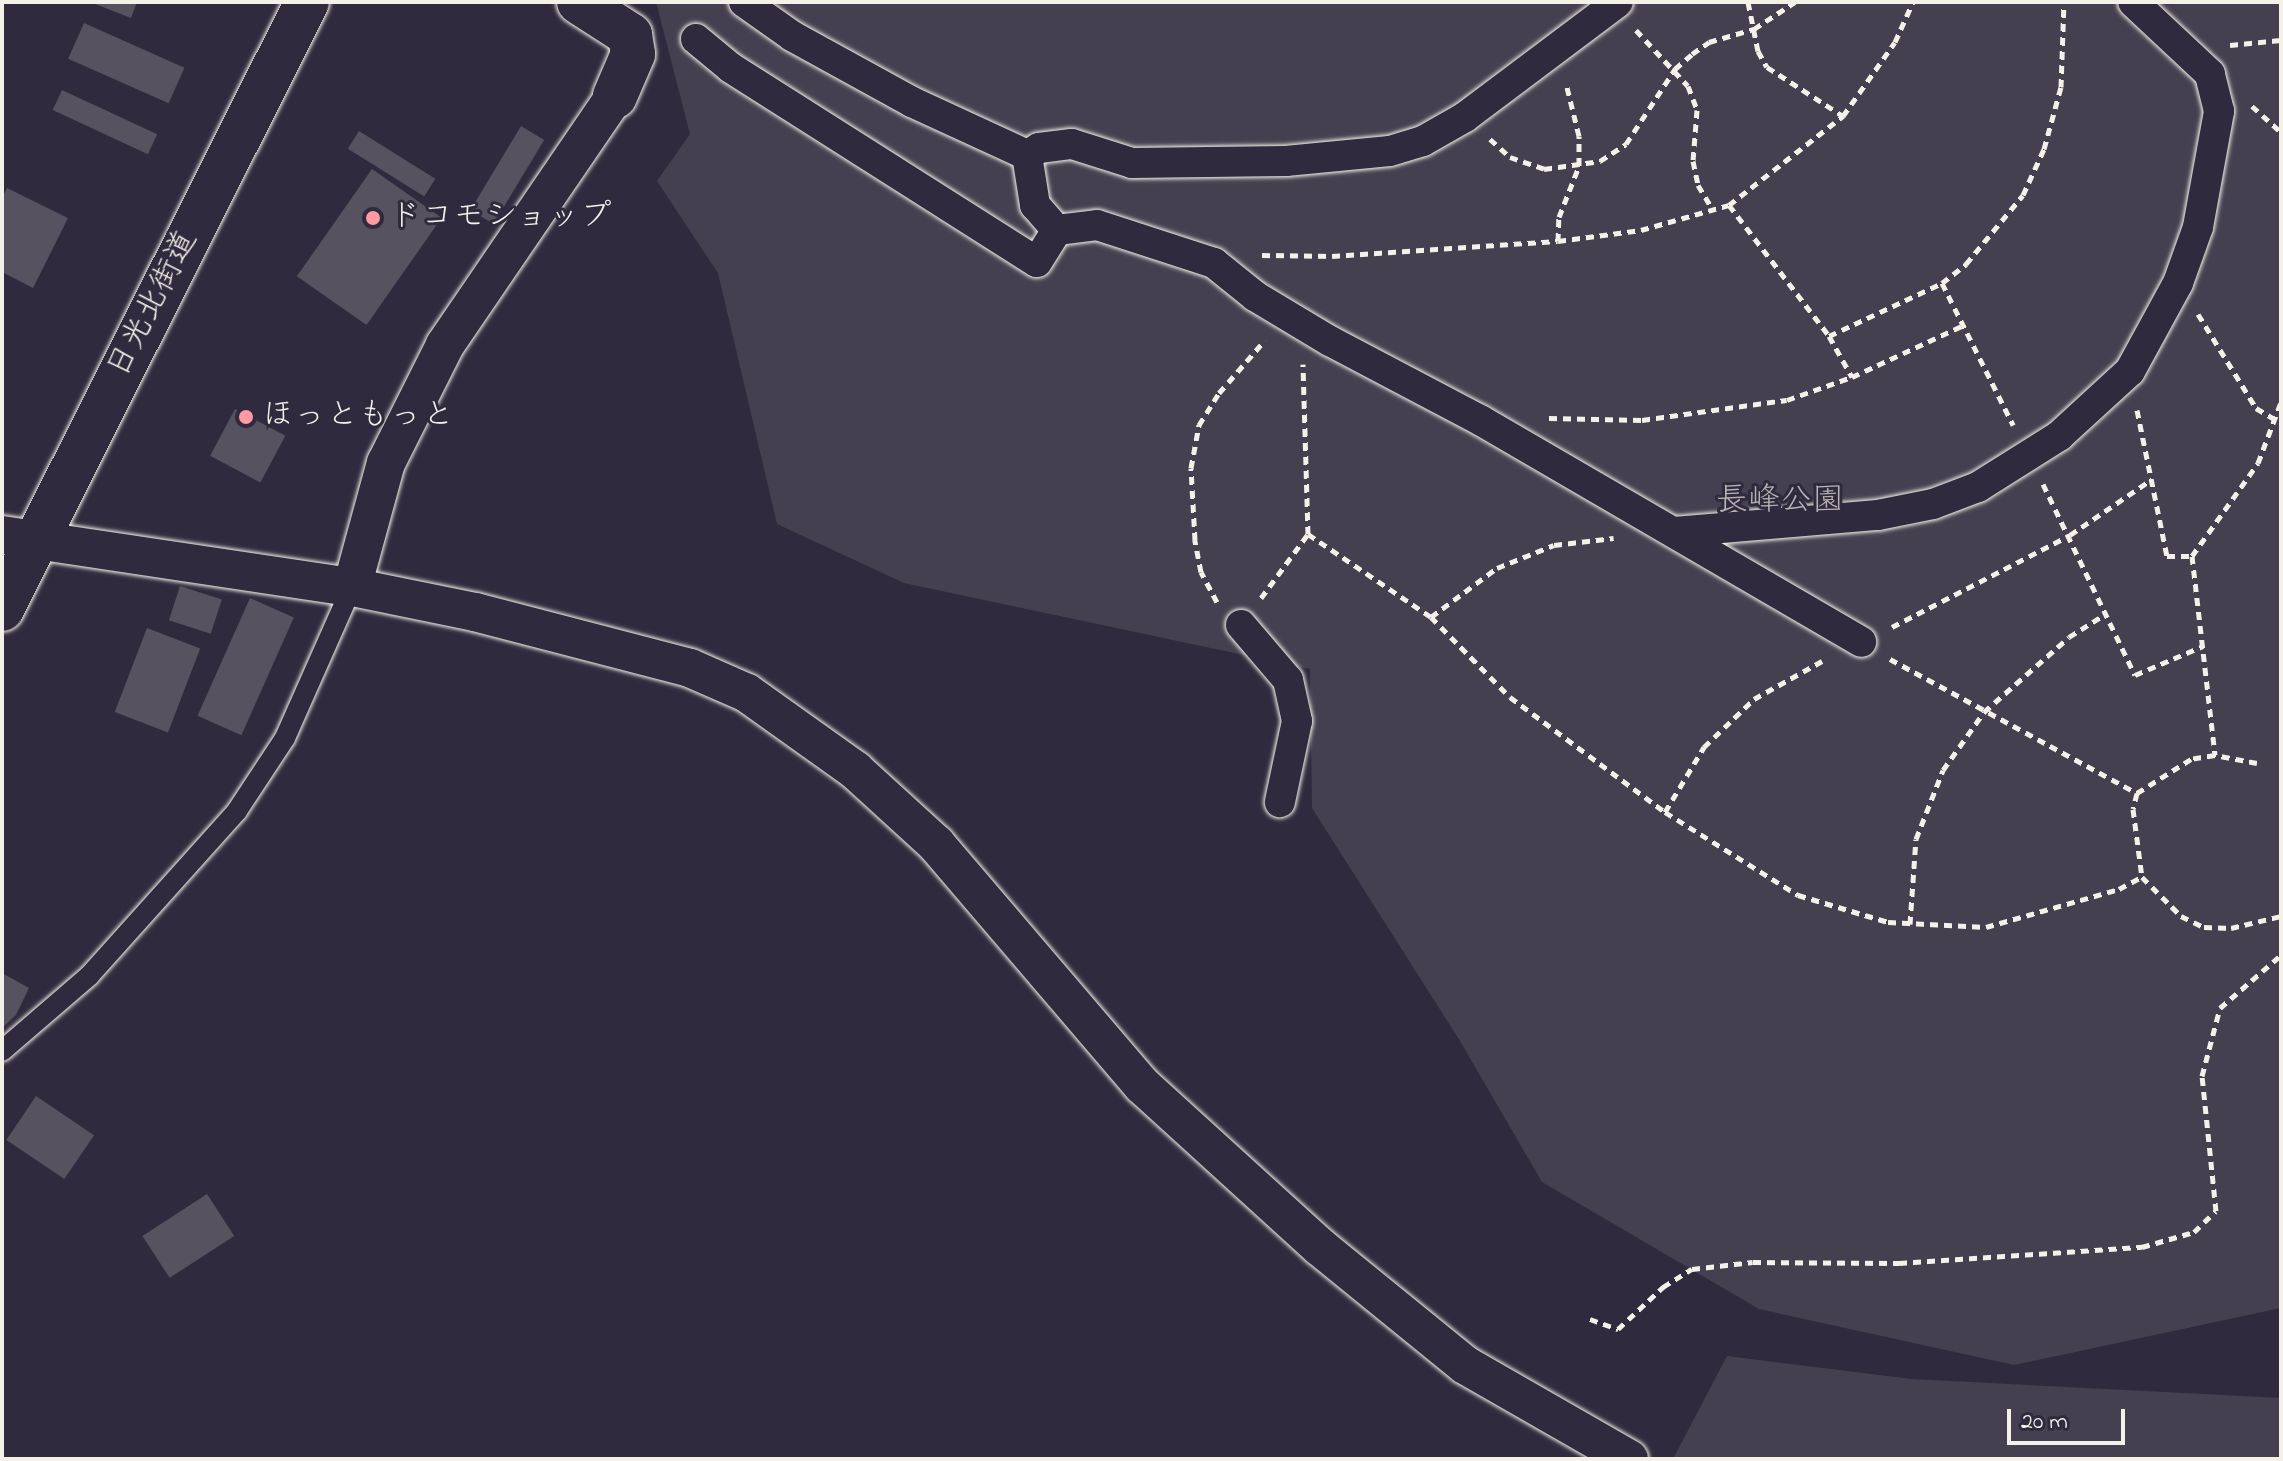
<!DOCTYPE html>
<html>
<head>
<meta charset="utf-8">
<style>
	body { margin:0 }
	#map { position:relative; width:2283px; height:1461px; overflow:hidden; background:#2f2a3d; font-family:"Indie Flower","Klee One",sans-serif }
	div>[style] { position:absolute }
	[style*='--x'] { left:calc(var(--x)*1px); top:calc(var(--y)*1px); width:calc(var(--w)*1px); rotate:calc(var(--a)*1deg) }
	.green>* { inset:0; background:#454050 }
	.building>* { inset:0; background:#56525f; transform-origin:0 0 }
	.path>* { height:5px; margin-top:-2.5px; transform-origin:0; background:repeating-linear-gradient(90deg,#f4f1e8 0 8px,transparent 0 14px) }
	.roads { filter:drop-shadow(0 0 2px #f4f1e8) drop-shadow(0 0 2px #f4f1e8) }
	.service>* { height:20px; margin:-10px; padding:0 10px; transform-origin:10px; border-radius:10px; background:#2f2a3d }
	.pedestrian>* { height:30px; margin:-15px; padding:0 15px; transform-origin:15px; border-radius:15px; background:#2f2a3d }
	.minor>* { height:38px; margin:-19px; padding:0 19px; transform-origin:19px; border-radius:19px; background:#2f2a3d }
	.tertiary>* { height:44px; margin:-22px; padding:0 22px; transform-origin:22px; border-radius:22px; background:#2f2a3d }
	.trunk>* { height:44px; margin:-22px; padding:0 22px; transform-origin:22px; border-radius:22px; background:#2f2a3d }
	.dots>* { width:22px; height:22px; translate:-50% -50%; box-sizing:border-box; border:4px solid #2f2a3d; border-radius:50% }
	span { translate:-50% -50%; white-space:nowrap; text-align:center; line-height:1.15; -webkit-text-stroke:6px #2f2a3d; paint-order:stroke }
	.poi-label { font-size:32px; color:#f4f1e8 }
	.left { translate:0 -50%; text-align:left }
	.street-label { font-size:32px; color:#f4f1e8 }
	.park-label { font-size:32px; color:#b7b3b3 }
	.frame { position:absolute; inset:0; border:4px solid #f4f1e8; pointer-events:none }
	.scale { position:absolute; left:2007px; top:1409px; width:118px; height:36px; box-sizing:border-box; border:4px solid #f4f1e8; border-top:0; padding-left:10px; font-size:24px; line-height:28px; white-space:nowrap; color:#f4f1e8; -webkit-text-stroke:6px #2f2a3d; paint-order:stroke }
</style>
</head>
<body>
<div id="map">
	<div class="green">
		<div style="clip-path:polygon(656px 2px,2281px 2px,2281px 1308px,2014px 1365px,1759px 1309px,1542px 1182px,1460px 1041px,1312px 808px,1310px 669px,904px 583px,777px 524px,718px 273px,657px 181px,690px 134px)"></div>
		<div style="clip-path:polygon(1727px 1356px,1911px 1379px,2281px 1398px,2281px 1459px,1673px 1459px)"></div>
	</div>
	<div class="building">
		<div style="clip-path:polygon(90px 2px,137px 2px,131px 18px)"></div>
		<div style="left:84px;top:23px;width:110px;height:39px;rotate:24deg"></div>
		<div style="left:62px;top:90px;width:105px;height:22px;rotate:25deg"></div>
		<div style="left:521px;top:126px;width:27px;height:98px;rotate:31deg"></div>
		<div style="left:359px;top:131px;width:90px;height:21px;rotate:32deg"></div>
		<div style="left:372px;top:169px;width:85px;height:131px;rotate:35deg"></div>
		<div style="clip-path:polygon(7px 188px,68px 218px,33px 288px,2px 272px,2px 198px)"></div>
		<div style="left:235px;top:409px;width:57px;height:53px;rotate:28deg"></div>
		<div style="left:180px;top:586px;width:44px;height:36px;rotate:18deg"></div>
		<div style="left:250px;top:598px;width:48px;height:129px;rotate:24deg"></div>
		<div style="left:147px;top:628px;width:57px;height:90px;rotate:21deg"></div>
		<div style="clip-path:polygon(2px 973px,29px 988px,16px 1015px,2px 1028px)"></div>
		<div style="left:36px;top:1096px;width:70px;height:53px;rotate:34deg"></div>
		<div style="left:207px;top:1194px;width:50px;height:77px;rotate:57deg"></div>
	</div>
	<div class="path">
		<div style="--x:1748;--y:2;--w:50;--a:78.5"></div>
		<div style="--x:1758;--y:51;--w:18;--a:61"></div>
		<div style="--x:1767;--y:67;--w:90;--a:32.8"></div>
		<div style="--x:1636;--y:30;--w:76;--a:47.1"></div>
		<div style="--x:1688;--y:86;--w:26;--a:69"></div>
		<div style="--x:1697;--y:110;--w:51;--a:94.5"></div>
		<div style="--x:1693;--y:161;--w:25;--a:78"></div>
		<div style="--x:1698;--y:185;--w:29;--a:59"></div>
		<div style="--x:2230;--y:45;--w:51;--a:-5.6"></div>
		<div style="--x:2252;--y:106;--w:39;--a:42"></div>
		<div style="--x:1490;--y:139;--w:27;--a:42"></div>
		<div style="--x:1510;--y:157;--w:36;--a:19"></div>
		<div style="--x:1544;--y:169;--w:57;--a:-8.1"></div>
		<div style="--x:1600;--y:161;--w:31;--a:-33"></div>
		<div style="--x:1626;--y:144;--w:90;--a:-56.8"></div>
		<div style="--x:1675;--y:69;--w:23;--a:-41"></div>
		<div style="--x:1692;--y:54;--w:21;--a:-35"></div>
		<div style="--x:1709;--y:42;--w:47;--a:-16.1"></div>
		<div style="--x:1754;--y:29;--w:49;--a:-33.4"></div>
		<div style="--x:1729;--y:205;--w:165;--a:52.6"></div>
		<div style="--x:1829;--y:336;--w:47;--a:60.7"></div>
		<div style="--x:1558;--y:241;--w:24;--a:-88"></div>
		<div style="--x:1559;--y:217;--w:55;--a:-68.6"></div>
		<div style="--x:1579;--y:166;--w:30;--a:-90"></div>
		<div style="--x:1579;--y:136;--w:55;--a:-103.8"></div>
		<div style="--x:1262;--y:255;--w:70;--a:0.8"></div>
		<div style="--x:1332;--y:256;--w:226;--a:-3.8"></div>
		<div style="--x:1558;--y:241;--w:84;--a:-7.5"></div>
		<div style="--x:1641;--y:230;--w:91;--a:-15.9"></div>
		<div style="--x:1729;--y:205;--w:145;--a:-38"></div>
		<div style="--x:1843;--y:116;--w:90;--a:-54.9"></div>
		<div style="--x:1895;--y:42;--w:44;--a:-65.8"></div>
		<div style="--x:1942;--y:283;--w:159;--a:63.4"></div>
		<div style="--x:2198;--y:314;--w:110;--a:58.3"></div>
		<div style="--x:2256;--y:408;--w:29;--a:31"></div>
		<div style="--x:1829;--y:336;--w:125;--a:-25.1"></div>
		<div style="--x:1942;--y:283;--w:31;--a:-38"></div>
		<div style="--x:1966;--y:264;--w:89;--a:-50.4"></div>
		<div style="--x:2023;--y:195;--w:51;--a:-65.5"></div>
		<div style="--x:2044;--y:149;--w:64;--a:-74.7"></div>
		<div style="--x:2061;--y:87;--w:85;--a:-88"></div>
		<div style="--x:2137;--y:410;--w:149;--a:78.4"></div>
		<div style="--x:2167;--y:556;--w:25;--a:0"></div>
		<div style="--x:2192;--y:556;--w:200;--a:83.4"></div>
		<div style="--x:1549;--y:418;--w:93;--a:1.2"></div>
		<div style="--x:1642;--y:420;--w:146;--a:-7.9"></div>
		<div style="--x:1787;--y:400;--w:69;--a:-19.5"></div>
		<div style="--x:1852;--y:377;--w:121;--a:-24.9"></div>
		<div style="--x:2043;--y:484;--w:212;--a:64.3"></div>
		<div style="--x:2135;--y:675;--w:74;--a:-23.1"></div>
		<div style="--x:1308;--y:534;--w:148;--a:34"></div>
		<div style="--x:1431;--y:617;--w:112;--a:45.4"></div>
		<div style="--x:1510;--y:697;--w:193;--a:36.6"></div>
		<div style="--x:1665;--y:812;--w:157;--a:32"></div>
		<div style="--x:1798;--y:895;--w:94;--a:16.7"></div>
		<div style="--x:1888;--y:922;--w:98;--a:2.9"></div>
		<div style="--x:1986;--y:927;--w:138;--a:-15.9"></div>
		<div style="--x:2119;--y:889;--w:26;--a:-28"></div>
		<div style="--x:2192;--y:556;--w:114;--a:-54.6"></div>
		<div style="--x:2258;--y:463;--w:65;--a:-69.3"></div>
		<div style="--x:1261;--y:598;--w:79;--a:-53.7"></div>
		<div style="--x:1308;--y:534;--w:170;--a:-91.7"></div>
		<div style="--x:1217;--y:602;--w:34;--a:-118"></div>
		<div style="--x:1201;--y:572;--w:33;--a:-101"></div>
		<div style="--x:1195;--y:540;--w:72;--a:-93.2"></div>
		<div style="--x:1191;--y:468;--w:44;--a:-79.5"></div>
		<div style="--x:1199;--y:425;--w:38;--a:-58"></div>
		<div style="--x:1219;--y:393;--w:70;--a:-49"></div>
		<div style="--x:1431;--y:617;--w:82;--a:-36.6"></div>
		<div style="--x:1497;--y:568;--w:61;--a:-22"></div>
		<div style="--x:1554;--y:545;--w:60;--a:-6.7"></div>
		<div style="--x:1892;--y:627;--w:200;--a:-27.3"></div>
		<div style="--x:2070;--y:535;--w:99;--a:-34.3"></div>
		<div style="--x:1890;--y:659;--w:281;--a:28.5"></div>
		<div style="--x:2257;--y:763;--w:43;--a:-169.2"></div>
		<div style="--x:2215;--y:755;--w:24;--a:171"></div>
		<div style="--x:2191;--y:759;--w:64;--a:147.8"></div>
		<div style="--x:2137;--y:793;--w:16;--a:104"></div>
		<div style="--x:2133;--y:809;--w:69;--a:82.5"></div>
		<div style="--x:2142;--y:877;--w:55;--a:45"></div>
		<div style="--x:2181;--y:916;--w:25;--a:26"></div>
		<div style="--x:2204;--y:927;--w:27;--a:2"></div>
		<div style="--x:2231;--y:928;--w:51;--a:-13.5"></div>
		<div style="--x:1665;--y:812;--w:76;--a:-59"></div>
		<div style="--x:1704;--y:747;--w:69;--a:-43.8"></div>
		<div style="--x:1754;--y:699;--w:78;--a:-29.2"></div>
		<div style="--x:1910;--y:924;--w:85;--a:-86"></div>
		<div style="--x:1916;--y:839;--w:74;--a:-68.6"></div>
		<div style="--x:1943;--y:770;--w:71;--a:-54.7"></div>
		<div style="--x:1984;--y:712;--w:113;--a:-41.4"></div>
		<div style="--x:2069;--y:637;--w:41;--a:-32.2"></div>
		<div style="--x:1590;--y:1319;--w:30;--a:20"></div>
		<div style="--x:1618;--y:1329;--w:62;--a:-43"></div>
		<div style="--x:1663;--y:1287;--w:34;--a:-32"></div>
		<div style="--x:1692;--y:1269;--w:61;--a:-6.5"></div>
		<div style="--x:1753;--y:1262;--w:146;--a:0.4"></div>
		<div style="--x:1899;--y:1263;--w:244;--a:-3.8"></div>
		<div style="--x:2142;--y:1247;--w:54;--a:-16.1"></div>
		<div style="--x:2194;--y:1232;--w:30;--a:-44"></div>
		<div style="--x:2216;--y:1211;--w:136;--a:-95.9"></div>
		<div style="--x:2202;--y:1076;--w:70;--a:-75.2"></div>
		<div style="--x:2220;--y:1008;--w:81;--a:-41"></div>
	</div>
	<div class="roads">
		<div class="service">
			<div style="--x:2;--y:1051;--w:115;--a:-40.8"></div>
			<div style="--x:89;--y:976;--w:222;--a:-48.1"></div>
			<div style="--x:237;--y:811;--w:87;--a:-56.7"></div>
			<div style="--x:285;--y:738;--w:165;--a:-66.1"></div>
		</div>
		<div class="pedestrian">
			<div style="--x:744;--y:2;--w:59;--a:35.3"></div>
			<div style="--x:792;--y:36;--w:137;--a:28.8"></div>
			<div style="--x:912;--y:102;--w:127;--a:24.7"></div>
			<div style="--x:1027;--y:155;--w:14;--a:-30"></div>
			<div style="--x:1039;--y:148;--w:33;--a:-7"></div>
			<div style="--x:1072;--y:144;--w:63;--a:17.6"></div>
			<div style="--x:1132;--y:163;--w:154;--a:-0.7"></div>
			<div style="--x:1286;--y:161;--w:104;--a:-5.5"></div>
			<div style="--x:1390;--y:151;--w:34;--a:-17"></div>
			<div style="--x:1423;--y:141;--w:48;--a:-29.7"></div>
			<div style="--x:1465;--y:117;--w:191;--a:-36.9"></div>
			<div style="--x:696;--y:39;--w:45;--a:39.6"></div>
			<div style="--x:731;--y:68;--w:362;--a:32.4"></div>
			<div style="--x:1037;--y:262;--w:38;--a:-58"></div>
			<div style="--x:1027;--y:155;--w:51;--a:80.9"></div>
			<div style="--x:1035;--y:205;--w:33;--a:49"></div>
			<div style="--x:1057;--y:230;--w:40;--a:-7.1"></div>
			<div style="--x:1097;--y:225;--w:123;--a:18"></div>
			<div style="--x:1214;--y:263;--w:53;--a:38.8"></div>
			<div style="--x:1255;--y:296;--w:87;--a:31"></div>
			<div style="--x:1330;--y:341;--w:170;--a:27.8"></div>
			<div style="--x:1480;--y:420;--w:441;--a:30.2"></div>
			<div style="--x:1674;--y:532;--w:205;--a:-4.8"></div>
			<div style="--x:1878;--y:515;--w:56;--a:-11.3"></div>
			<div style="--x:1933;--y:504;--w:48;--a:-20.7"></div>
			<div style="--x:1978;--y:487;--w:96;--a:-32.2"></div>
			<div style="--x:2059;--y:436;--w:96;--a:-42.5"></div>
			<div style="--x:2130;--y:371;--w:100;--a:-61.4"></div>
			<div style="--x:2178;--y:283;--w:59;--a:-70.3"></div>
			<div style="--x:2198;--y:227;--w:118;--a:-79.7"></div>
			<div style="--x:2219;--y:111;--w:38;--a:-104"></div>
			<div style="--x:2210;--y:74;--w:105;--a:-136.9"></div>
			<div style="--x:1241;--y:625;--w:72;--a:49.5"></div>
			<div style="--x:1288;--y:680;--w:42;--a:77.6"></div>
			<div style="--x:1297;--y:721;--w:83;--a:101.9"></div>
		</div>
		<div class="minor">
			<div style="--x:2;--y:535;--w:354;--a:8.5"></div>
			<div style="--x:352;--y:587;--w:126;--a:11.5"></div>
			<div style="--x:475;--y:612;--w:222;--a:14.6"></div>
			<div style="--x:690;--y:668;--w:62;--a:23.7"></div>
			<div style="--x:747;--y:693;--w:133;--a:35.5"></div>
			<div style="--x:855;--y:770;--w:110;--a:42.4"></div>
			<div style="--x:936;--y:844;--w:318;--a:49.5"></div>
			<div style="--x:1143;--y:1086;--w:239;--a:42.3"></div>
			<div style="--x:1320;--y:1247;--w:187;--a:39.1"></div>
			<div style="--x:1465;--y:1365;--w:189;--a:29.8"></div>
			<div style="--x:352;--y:587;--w:129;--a:-74.7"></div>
			<div style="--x:386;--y:463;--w:132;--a:-63.4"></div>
			<div style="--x:445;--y:345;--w:301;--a:-55.7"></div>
		</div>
		<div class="tertiary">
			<div style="--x:579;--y:2;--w:61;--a:32.9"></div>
			<div style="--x:630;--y:35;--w:19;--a:81"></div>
			<div style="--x:633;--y:54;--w:46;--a:113.2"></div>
		</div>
		<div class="trunk">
			<div style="--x:2;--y:609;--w:679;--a:-63.32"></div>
		</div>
	</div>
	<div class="dots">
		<div style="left:373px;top:218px;background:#ff9aa2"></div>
		<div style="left:246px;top:417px;background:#ff9aa2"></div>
	</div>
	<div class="poi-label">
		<span class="left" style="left:389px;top:218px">ドコモショップ</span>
		<span class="left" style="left:262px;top:417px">ほっともっと</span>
	</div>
	<div class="street-label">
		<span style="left:154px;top:305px;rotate:-63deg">日光北街道</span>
	</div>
	<div class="park-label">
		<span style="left:1780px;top:502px">長峰公園</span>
	</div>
	<div class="frame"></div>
	<div class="scale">20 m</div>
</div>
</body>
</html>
